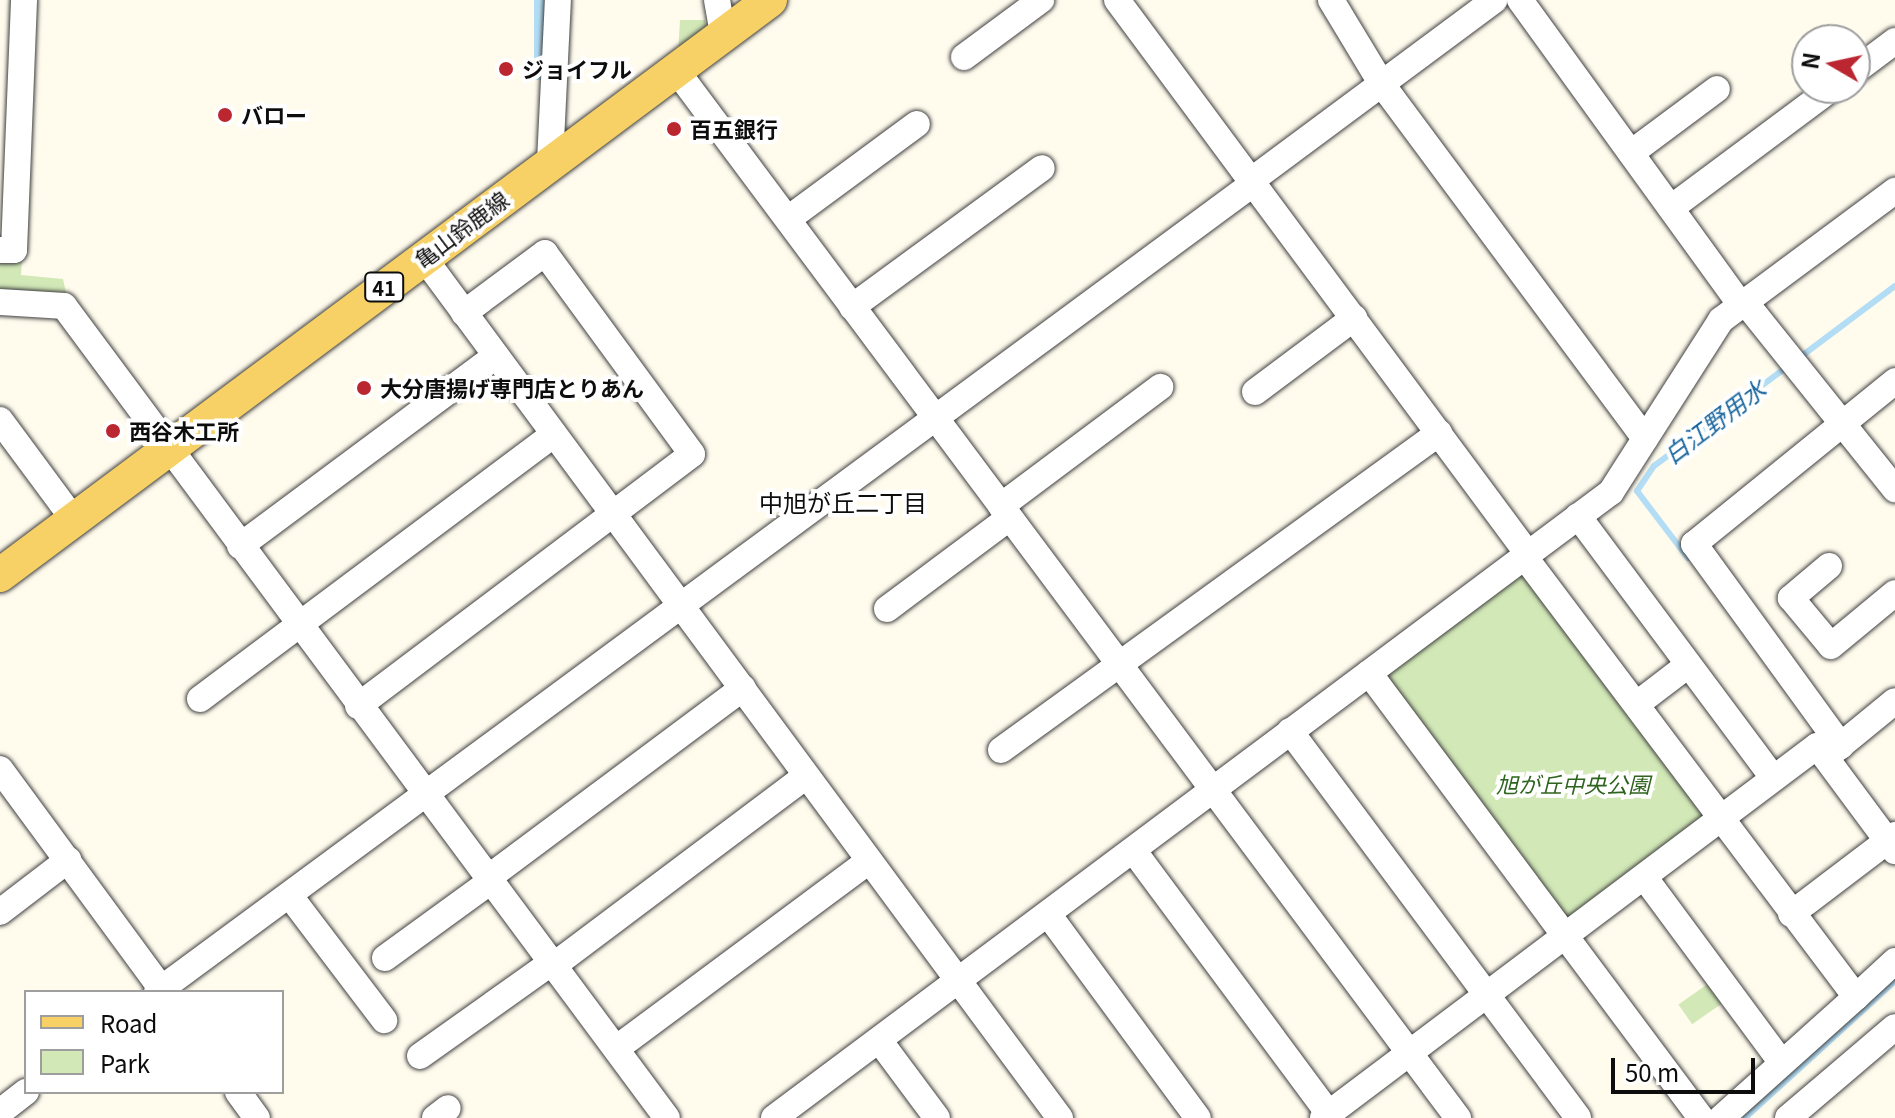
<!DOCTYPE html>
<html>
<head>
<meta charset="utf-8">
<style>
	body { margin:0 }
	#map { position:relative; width:1895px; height:1118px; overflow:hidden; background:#fffbed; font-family:Georgia,"Noto Sans JP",serif }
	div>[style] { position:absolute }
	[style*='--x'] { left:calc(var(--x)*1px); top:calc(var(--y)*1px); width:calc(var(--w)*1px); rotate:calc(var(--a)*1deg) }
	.green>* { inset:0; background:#d2e8b7; transform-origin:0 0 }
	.water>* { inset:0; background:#b3ddf5; transform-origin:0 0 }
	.stream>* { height:6px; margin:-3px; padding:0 3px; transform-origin:3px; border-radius:3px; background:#b3ddf5 }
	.roads { filter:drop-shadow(0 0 2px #404040) drop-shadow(0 0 2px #404040) }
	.minor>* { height:26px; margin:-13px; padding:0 13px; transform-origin:13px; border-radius:13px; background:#fff }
	.major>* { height:34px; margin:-17px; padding:0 17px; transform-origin:17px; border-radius:17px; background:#f7d165 }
	.dots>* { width:22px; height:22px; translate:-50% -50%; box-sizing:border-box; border:4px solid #fff; border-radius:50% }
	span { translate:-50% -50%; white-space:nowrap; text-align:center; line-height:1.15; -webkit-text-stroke:8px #fff; paint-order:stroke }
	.shield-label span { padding:2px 6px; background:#fff; border:2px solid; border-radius:6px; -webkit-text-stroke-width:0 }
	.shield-label { font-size:20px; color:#0d0d0d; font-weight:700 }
	.poi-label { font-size:22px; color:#0d0d0d; font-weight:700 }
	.left { translate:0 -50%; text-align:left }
	.street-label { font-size:22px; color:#0d0d0d }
	.park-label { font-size:22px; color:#2e641e; font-style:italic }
	.water-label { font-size:24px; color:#18659d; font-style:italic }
	.neighbourhood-label { font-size:24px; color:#0d0d0d }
	.legend { position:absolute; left:24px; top:990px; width:260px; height:104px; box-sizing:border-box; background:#fff; border:2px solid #9e9e9e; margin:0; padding:10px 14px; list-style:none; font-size:24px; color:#0d0d0d }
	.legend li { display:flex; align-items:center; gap:16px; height:40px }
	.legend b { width:40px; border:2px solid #9e9e9e }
	.north { position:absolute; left:1791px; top:24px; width:80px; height:80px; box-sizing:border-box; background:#fff; border:2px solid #9e9e9e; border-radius:50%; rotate:279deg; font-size:22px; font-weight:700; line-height:32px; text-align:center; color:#0d0d0d }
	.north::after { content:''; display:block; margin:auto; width:28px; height:36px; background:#bb2730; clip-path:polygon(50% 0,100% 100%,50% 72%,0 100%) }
	.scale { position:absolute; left:1611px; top:1058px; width:144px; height:36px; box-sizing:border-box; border:4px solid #0d0d0d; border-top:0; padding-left:10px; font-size:24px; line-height:28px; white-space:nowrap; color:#0d0d0d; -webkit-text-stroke:6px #fff; paint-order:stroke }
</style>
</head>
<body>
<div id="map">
	<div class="green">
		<div style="clip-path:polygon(680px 20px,705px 20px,706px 34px,678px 56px)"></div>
		<div style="clip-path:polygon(0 258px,22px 259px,21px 275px,63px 279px,67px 297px,0 295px)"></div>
		<div style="clip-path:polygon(1519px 568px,1708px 813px,1563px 922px,1384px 681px,1387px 667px)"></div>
		<div style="left:1712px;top:981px;width:24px;height:41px;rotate:55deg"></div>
	</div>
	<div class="water">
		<div style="left:534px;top:0;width:10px;height:80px"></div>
	</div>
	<div class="stream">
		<div style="--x:1799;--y:358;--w:120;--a:-36.9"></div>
		<div style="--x:1688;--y:558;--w:84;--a:-127.3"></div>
		<div style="--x:1637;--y:491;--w:30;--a:-56"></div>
		<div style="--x:1654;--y:466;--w:166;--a:-36.7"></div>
		<div style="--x:1745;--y:1118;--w:203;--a:-42.4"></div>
	</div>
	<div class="roads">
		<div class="minor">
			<div style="--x:717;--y:0;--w:35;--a:80"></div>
			<div style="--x:1117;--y:0;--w:690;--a:53.43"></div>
			<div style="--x:1331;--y:0;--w:97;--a:58.9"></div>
			<div style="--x:1381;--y:83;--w:443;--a:53.4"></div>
			<div style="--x:1520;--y:0;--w:377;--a:54.1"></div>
			<div style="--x:964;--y:57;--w:96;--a:-36.5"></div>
			<div style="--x:676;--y:70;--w:1308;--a:53.27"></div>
			<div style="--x:1855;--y:71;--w:50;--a:-36.9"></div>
			<div style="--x:1631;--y:153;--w:107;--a:-36.7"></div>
			<div style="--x:550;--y:162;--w:162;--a:-87.2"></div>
			<div style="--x:1252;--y:180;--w:302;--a:-36.6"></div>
			<div style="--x:1671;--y:208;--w:201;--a:-36.7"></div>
			<div style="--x:788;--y:219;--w:160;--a:-36.4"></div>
			<div style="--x:0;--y:250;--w:14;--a:0"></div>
			<div style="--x:14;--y:250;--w:250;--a:-87.7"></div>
			<div style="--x:424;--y:258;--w:1070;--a:53.52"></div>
			<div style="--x:0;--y:302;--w:64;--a:3.6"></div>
			<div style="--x:64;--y:306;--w:1011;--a:53.4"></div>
			<div style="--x:1745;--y:302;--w:240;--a:51.3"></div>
			<div style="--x:852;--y:307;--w:235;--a:-36.2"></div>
			<div style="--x:1255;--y:392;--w:124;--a:-36.8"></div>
			<div style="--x:0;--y:420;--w:124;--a:53.5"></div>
			<div style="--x:1001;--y:506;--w:199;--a:-36.8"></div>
			<div style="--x:1578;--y:516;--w:327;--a:53.3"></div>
			<div style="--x:240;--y:546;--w:319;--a:-36.6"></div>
			<div style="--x:1524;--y:556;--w:552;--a:53.03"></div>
			<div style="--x:1856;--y:997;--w:181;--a:138.1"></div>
			<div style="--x:1829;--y:566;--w:50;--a:139.9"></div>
			<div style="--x:1791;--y:598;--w:62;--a:50.2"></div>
			<div style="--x:1831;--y:646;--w:83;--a:-39.6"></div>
			<div style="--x:887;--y:609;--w:152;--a:-36.7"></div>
			<div style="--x:1369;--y:673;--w:555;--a:53.27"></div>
			<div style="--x:200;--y:699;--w:442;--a:-36.8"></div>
			<div style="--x:1637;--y:704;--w:64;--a:-37.4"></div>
			<div style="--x:358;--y:706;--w:418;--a:-37"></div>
			<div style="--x:692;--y:454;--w:249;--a:-126.2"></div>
			<div style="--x:545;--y:253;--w:101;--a:143.5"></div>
			<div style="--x:1290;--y:731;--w:482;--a:53.3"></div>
			<div style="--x:1841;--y:746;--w:250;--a:-126"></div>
			<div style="--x:1694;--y:544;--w:259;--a:-39"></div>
			<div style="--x:1001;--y:750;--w:541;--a:-35.89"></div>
			<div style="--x:1829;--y:755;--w:85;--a:-39.3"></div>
			<div style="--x:0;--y:769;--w:277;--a:53.7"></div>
			<div style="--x:1133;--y:850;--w:329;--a:53.4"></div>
			<div style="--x:488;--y:878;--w:318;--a:-36.7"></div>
			<div style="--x:1645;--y:878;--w:230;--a:53.5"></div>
			<div style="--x:290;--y:896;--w:156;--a:52.8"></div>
			<div style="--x:0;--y:912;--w:86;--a:-37.4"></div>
			<div style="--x:1048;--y:914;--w:253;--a:53.7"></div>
			<div style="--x:1791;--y:914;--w:131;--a:-37.2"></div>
			<div style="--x:385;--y:958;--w:131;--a:-36"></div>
			<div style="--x:553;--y:966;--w:316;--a:-36.9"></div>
			<div style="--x:157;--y:992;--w:1363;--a:-36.41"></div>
			<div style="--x:1856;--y:997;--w:53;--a:-42.7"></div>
			<div style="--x:879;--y:1040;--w:97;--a:53.4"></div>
			<div style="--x:617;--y:1048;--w:314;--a:-36.6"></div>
			<div style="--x:420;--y:1056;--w:161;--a:-35.4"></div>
			<div style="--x:238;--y:1092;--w:32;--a:54"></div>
			<div style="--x:0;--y:1112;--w:33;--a:-38"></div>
			<div style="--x:435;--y:1118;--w:16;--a:-38"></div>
			<div style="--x:774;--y:1118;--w:1045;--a:-36.79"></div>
			<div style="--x:1611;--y:492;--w:204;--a:-57.4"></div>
			<div style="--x:1721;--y:320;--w:217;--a:-36.6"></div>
			<div style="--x:1323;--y:1118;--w:618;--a:-36.98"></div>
			<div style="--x:1817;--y:746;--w:131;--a:53.4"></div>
			<div style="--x:1788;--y:1118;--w:140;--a:-40.4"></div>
		</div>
		<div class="major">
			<div style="--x:0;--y:575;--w:961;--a:-36.75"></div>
		</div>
	</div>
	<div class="dots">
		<div style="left:506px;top:69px;background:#bb2730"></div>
		<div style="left:225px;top:115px;background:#bb2730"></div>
		<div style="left:674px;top:129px;background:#bb2730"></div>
		<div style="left:364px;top:388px;background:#bb2730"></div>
		<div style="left:113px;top:431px;background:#bb2730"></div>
	</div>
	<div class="shield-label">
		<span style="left:384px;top:287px">41</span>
	</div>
	<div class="poi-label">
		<span class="left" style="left:522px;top:69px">ジョイフル</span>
		<span class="left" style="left:241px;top:115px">バロー</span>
		<span class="left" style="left:690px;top:129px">百五銀行</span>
		<span class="left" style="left:380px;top:388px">大分唐揚げ専門店とりあん</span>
		<span class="left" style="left:129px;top:431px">西谷木工所</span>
	</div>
	<div class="street-label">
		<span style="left:461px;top:229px;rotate:-37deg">亀山鈴鹿線</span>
	</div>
	<div class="park-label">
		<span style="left:1573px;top:784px">旭が丘中央公園</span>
	</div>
	<div class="water-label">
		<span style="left:1714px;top:421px;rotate:-37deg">白江野用水</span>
	</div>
	<div class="neighbourhood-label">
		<span style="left:843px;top:502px">中旭が丘二丁目</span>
	</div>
	<ul class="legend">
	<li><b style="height:10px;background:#f7d165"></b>Road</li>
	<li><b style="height:22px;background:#d2e8b7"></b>Park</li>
	</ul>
	<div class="north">N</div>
	<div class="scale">50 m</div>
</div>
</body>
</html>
